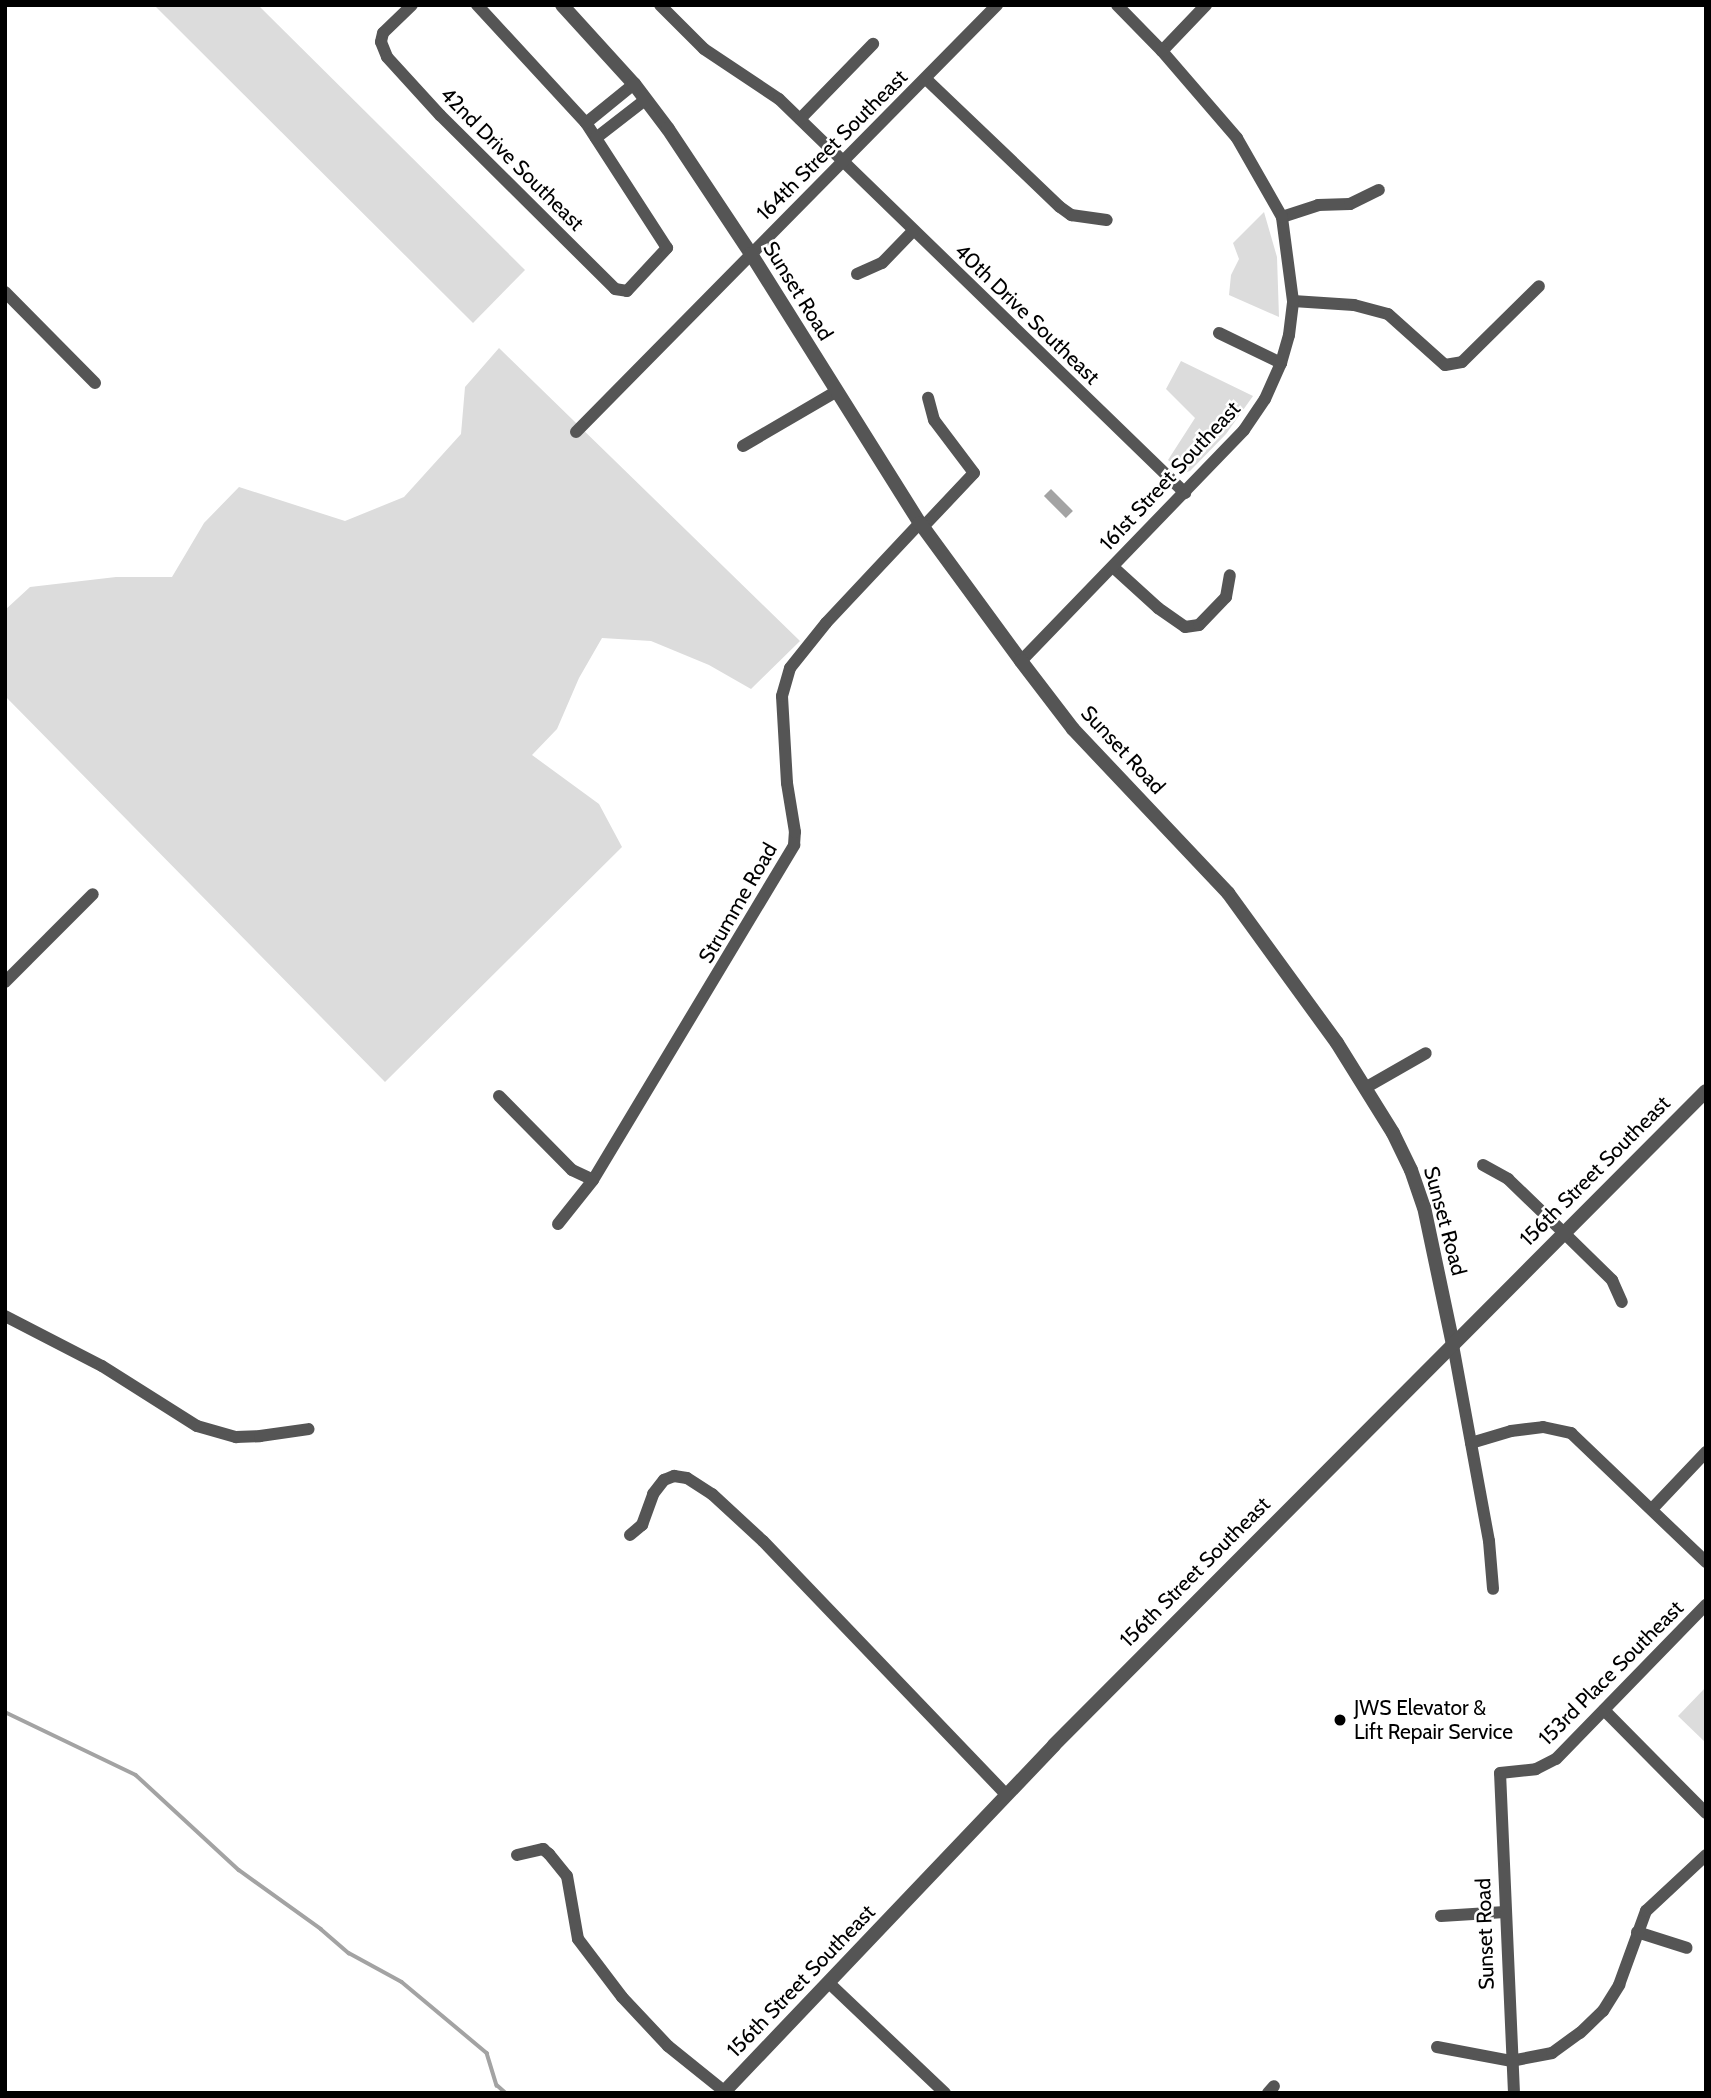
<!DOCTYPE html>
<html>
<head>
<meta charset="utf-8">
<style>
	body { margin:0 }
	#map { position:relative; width:1711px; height:2098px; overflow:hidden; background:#fff; font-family:Cabin,sans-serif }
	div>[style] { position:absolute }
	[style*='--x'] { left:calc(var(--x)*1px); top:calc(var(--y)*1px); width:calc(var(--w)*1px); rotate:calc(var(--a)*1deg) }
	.green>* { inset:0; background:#dcdcdc }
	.water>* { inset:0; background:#a3a3a3; transform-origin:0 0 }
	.stream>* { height:3.5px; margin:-1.75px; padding:0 1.75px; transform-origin:1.75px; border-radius:1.75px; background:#a3a3a3 }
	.minor>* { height:12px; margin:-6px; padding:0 6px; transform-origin:6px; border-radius:6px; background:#555 }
	.tertiary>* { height:14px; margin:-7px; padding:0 7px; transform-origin:7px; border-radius:7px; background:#555 }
	.dots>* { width:19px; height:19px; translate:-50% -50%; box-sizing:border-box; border:4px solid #fff; border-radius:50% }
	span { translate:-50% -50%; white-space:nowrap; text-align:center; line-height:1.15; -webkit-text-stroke:5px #fff; paint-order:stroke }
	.street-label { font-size:21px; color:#000 }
	.poi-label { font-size:21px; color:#000 }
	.left { translate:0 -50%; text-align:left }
	.frame { position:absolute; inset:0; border:7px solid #000; pointer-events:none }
</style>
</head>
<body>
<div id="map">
	<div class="green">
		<div style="clip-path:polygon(154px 5px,258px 5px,525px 270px,473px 323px)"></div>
		<div style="clip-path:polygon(1264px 212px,1277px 257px,1279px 317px,1229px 295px,1231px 275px,1239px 259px,1233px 243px)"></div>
		<div style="clip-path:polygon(499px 348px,800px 641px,751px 689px,709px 665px,651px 641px,602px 638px,579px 678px,557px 729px,532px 755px,599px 804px,622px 847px,385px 1082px,5px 696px,5px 610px,30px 587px,116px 577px,172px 577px,204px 523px,239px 487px,345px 521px,404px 497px,461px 434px,465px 387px)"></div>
		<div style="clip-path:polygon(1181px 361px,1253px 396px,1226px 434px,1190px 471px,1184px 473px,1168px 460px,1195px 418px,1166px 389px)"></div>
		<div style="clip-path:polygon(1706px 1687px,1706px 1743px,1678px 1716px)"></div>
	</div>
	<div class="water">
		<div style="left:1051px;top:489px;width:31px;height:10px;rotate:45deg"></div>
	</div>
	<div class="stream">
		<div style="--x:5;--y:1712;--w:145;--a:25.7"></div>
		<div style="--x:136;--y:1775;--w:140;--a:42.7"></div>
		<div style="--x:239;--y:1870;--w:101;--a:35.7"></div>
		<div style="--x:321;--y:1929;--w:37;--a:41"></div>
		<div style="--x:349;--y:1953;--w:60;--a:28.7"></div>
		<div style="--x:402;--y:1982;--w:111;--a:39.9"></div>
		<div style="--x:487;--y:2053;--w:34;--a:73"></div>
		<div style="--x:497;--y:2085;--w:12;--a:42"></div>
	</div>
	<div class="minor">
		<div style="--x:412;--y:5;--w:40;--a:136"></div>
		<div style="--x:383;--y:33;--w:9;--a:103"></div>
		<div style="--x:381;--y:42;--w:16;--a:68"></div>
		<div style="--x:387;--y:57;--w:79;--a:47.6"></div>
		<div style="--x:440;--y:115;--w:247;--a:44.8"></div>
		<div style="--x:615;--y:289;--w:12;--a:9"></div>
		<div style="--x:627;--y:291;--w:59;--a:-47.1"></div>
		<div style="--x:667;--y:248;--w:149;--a:-122.9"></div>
		<div style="--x:586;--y:123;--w:161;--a:-132.7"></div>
		<div style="--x:660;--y:5;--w:62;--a:45"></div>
		<div style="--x:704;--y:49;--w:90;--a:33.7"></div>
		<div style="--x:779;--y:99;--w:566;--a:44.14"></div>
		<div style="--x:1162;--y:51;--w:64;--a:-46.3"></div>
		<div style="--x:926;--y:79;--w:185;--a:43.7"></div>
		<div style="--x:1060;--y:207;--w:14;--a:36"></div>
		<div style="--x:1071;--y:215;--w:36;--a:8"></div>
		<div style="--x:800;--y:119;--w:105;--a:-45.8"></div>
		<div style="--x:586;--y:123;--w:62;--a:-39.1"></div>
		<div style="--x:596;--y:138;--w:62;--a:-37.8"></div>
		<div style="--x:1282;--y:217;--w:38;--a:-18"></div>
		<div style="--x:1318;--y:205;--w:32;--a:-2"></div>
		<div style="--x:1350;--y:204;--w:32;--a:-26"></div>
		<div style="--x:857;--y:274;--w:27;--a:-24"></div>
		<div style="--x:882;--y:263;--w:45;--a:-45.9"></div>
		<div style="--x:5;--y:292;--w:128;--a:45.3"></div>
		<div style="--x:1293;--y:301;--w:61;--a:3.8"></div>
		<div style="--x:1354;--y:305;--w:35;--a:15"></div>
		<div style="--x:1388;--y:314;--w:76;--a:41.8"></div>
		<div style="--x:1445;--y:365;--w:17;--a:-10"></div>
		<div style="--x:1462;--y:362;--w:108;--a:-44.6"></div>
		<div style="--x:1219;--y:333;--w:69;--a:25.8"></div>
		<div style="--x:576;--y:432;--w:600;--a:-45.41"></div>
		<div style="--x:743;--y:446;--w:109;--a:-30.3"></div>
		<div style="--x:923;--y:527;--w:74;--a:-46.6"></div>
		<div style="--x:974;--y:473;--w:66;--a:-127"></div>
		<div style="--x:934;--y:420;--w:23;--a:-105"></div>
		<div style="--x:1113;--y:567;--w:61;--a:42.3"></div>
		<div style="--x:1158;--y:608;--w:33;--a:35"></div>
		<div style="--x:1185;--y:627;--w:14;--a:-8"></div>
		<div style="--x:1199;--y:625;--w:39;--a:-46"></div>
		<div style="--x:1226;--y:597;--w:22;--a:-80"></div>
		<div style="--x:1021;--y:661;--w:321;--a:-46"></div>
		<div style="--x:1244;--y:430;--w:37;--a:-56"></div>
		<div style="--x:1265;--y:399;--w:39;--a:-66"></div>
		<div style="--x:1281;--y:363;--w:29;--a:-74"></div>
		<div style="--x:1289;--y:335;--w:34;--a:-83"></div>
		<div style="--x:1293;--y:301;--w:85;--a:-97.5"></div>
		<div style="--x:1282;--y:217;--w:91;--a:-119.7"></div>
		<div style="--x:1237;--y:138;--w:115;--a:-130.8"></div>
		<div style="--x:1162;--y:51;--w:64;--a:-134.4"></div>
		<div style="--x:5;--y:982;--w:124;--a:-45"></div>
		<div style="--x:1365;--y:1088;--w:70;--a:-29.8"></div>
		<div style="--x:499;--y:1096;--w:104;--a:45.4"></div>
		<div style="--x:572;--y:1170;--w:23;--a:25"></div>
		<div style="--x:1483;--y:1165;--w:29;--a:29"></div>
		<div style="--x:1508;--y:1179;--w:76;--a:43.9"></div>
		<div style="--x:1563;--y:1232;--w:69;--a:44.4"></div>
		<div style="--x:1612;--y:1280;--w:24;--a:66"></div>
		<div style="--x:558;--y:1224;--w:56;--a:-51.5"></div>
		<div style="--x:593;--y:1180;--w:391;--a:-59"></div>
		<div style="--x:794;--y:845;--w:13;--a:-86"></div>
		<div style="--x:795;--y:832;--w:50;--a:-99.3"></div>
		<div style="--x:787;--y:783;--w:87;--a:-93.3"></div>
		<div style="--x:782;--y:696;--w:29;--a:-74"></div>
		<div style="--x:790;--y:668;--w:58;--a:-51.3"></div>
		<div style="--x:826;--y:623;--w:137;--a:-46.8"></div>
		<div style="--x:5;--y:1316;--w:109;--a:27.3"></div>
		<div style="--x:102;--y:1366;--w:112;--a:32.3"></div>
		<div style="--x:197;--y:1426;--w:41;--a:15.8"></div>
		<div style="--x:236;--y:1437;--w:24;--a:-2"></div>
		<div style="--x:260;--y:1436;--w:49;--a:-8.1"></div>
		<div style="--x:1453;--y:1345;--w:199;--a:79.6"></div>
		<div style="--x:1489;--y:1541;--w:48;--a:85.2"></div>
		<div style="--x:1471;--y:1443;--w:42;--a:-16.7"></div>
		<div style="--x:1511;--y:1431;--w:32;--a:-7"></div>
		<div style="--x:1543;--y:1427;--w:29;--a:12"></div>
		<div style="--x:1571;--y:1433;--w:187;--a:43.7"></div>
		<div style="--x:1652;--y:1509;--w:79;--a:-46.5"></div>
		<div style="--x:630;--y:1535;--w:16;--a:-40"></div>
		<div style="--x:642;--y:1525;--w:33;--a:-70"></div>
		<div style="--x:653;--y:1494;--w:18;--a:-52"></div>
		<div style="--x:664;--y:1480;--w:11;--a:-22"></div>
		<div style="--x:674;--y:1476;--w:13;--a:9"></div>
		<div style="--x:687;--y:1478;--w:30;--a:33"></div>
		<div style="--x:712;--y:1494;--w:69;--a:42.7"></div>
		<div style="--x:763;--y:1541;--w:352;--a:46.2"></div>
		<div style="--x:1604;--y:1710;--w:145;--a:45.3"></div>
		<div style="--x:517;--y:1855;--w:27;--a:-13"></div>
		<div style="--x:543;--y:1849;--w:8;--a:40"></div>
		<div style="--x:549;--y:1854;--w:28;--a:51"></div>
		<div style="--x:567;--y:1876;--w:64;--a:80.1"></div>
		<div style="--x:578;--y:1939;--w:73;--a:52.8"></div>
		<div style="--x:622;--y:1997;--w:67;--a:46.8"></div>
		<div style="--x:668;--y:2046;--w:72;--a:38.8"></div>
		<div style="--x:1441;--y:1916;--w:64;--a:-3.6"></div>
		<div style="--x:1637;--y:1932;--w:52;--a:17.7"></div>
		<div style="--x:829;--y:1983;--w:160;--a:43.5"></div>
		<div style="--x:1437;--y:2047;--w:75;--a:10.7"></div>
		<div style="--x:1511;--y:2061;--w:42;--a:-11"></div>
		<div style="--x:1552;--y:2053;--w:34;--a:-36"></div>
		<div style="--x:1580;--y:2033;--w:32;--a:-44"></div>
		<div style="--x:1603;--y:2011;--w:31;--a:-58"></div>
		<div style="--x:1619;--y:1985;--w:79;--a:-70"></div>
		<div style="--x:1646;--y:1911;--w:82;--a:-43"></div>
		<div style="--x:1268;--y:2093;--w:9;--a:-49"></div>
		<div style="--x:1514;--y:2093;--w:320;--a:-92.5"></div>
		<div style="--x:1500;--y:1773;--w:36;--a:-6"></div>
		<div style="--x:1536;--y:1769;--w:22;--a:-27"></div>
		<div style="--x:1556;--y:1759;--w:215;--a:-45.8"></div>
	</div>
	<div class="tertiary">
		<div style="--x:562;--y:5;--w:107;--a:47.7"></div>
		<div style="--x:634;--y:84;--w:56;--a:52.9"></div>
		<div style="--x:668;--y:129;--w:150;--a:56.4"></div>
		<div style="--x:751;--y:254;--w:318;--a:57.9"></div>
		<div style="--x:920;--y:523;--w:171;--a:53.8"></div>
		<div style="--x:1021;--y:661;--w:86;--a:52.6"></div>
		<div style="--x:1073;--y:729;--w:226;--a:46.6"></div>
		<div style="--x:1228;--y:893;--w:185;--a:54"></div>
		<div style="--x:1337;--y:1043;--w:106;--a:58.1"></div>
		<div style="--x:1393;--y:1133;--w:41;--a:64.1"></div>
		<div style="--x:1411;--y:1170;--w:39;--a:71"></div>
		<div style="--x:1424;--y:1207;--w:141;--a:78.1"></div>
		<div style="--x:723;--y:2093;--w:480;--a:-46.4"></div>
		<div style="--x:1054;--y:1745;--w:923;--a:-45.09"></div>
	</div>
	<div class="dots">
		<div style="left:1340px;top:1720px;background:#000"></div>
	</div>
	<div class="street-label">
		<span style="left:832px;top:145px;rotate:-45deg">164th Street Southeast</span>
		<span style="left:512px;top:159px;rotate:45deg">42nd Drive Southeast</span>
		<span style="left:798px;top:291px;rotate:58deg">Sunset Road</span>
		<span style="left:1027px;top:314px;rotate:44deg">40th Drive Southeast</span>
		<span style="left:1170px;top:476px;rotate:-47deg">161st Street Southeast</span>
		<span style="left:1123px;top:750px;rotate:47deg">Sunset Road</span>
		<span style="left:738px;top:903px;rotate:-60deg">Strumme Road</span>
		<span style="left:1595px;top:1171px;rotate:-45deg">156th Street Southeast</span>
		<span style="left:1445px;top:1221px;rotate:75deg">Sunset Road</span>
		<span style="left:1195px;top:1572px;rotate:-45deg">156th Street Southeast</span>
		<span style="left:1611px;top:1673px;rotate:-45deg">153rd Place Southeast</span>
		<span style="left:1485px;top:1934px;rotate:-92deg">Sunset Road</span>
		<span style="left:801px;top:1981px;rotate:-46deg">156th Street Southeast</span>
	</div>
	<div class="poi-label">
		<span class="left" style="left:1354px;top:1720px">JWS Elevator &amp;<br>Lift Repair Service</span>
	</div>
	<div class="frame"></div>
</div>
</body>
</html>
